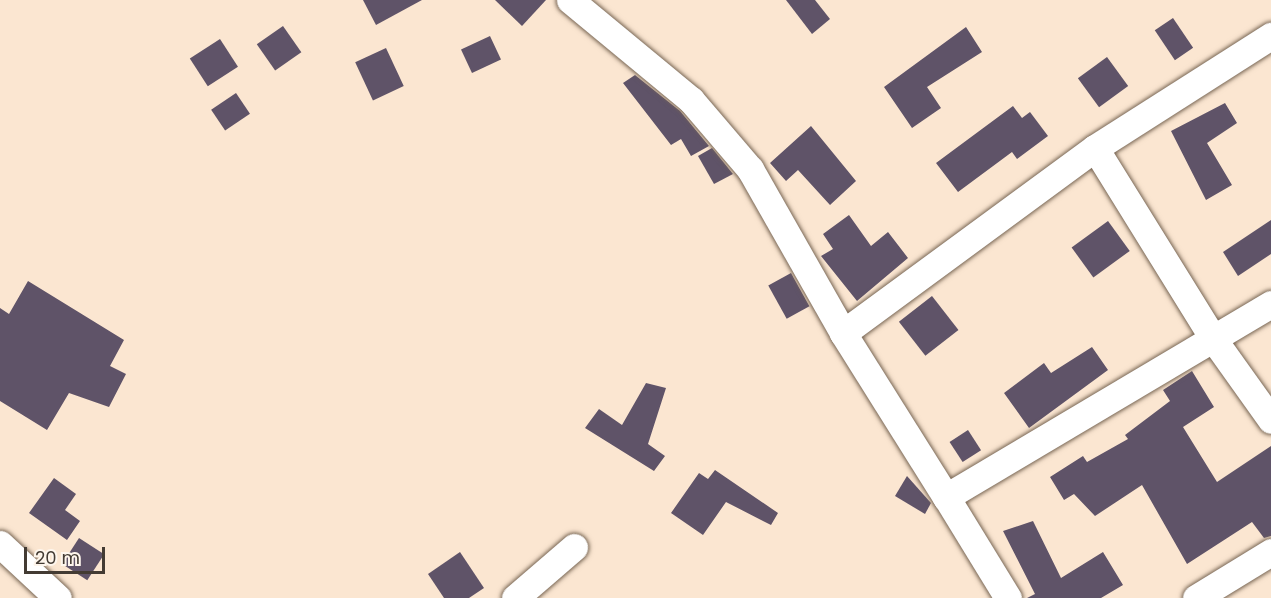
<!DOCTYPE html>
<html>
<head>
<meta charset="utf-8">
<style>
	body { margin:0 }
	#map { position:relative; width:1271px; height:598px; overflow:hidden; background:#fbe6d1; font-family:Poppins,sans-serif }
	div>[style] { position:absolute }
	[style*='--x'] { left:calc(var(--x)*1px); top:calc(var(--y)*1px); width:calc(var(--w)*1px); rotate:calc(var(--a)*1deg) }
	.building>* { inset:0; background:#5f5368; transform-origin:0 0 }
	.roads { filter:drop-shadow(0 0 2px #786654) drop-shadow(0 0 2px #786654) }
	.street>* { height:27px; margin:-13.5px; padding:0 13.5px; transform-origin:13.5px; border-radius:13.5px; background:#fff }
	span { translate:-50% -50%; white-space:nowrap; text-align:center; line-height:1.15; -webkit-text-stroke:6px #fef6ed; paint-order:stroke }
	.scale { position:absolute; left:24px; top:547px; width:81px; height:27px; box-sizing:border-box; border:3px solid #433b33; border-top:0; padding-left:8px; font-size:18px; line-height:21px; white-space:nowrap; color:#433b33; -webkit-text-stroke:4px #fef6ed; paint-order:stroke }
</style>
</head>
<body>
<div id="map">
	<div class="building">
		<div style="clip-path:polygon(363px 0,422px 0,376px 25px)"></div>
		<div style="clip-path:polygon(495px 0,546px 0,522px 26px)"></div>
		<div style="clip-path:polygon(786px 0,815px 0,830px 19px,812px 34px)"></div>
		<div style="left:1173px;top:18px;width:36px;height:22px;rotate:56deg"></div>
		<div style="left:283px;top:26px;width:32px;height:32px;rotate:55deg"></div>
		<div style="clip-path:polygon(966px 27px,982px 52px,927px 87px,941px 108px,912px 128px,884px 87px)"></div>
		<div style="left:490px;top:36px;width:26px;height:32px;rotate:65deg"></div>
		<div style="left:220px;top:39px;width:33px;height:36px;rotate:57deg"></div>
		<div style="left:386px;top:48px;width:42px;height:34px;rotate:65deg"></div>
		<div style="left:1107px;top:57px;width:36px;height:36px;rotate:54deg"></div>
		<div style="clip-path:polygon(635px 75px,680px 111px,709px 146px,691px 156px,681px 139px,671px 145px,623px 83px)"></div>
		<div style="left:236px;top:93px;width:25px;height:30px;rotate:56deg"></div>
		<div style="clip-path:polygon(1225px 103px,1237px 123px,1207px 143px,1232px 185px,1206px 200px,1171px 131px)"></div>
		<div style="clip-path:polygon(1013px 106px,1022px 118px,1030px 112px,1048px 136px,1017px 159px,1012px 152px,958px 192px,936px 163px)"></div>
		<div style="clip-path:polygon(811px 126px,856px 181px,830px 205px,798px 170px,786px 181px,770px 163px)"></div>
		<div style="clip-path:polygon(712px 148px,733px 174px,714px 184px,698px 156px)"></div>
		<div style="clip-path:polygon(849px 215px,871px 246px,888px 232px,908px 258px,857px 301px,821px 256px,833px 249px,823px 234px)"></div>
		<div style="clip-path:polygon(1271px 220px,1271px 254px,1238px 276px,1223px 252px)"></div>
		<div style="left:1108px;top:221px;width:37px;height:45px;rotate:54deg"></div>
		<div style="left:791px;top:273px;width:38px;height:26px;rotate:61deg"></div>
		<div style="clip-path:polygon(28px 281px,124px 340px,110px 366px,126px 374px,109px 407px,69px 393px,47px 430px,0 401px,0 308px,9px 314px)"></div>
		<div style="left:932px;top:296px;width:43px;height:42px;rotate:52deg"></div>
		<div style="clip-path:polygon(1092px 347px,1108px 370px,1029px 428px,1004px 393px,1044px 363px,1051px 373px)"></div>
		<div style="clip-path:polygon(1192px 371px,1214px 407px,1183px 427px,1217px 482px,1271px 446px,1271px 536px,1264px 538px,1252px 522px,1187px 564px,1142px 485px,1095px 516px,1074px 494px,1064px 500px,1050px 477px,1083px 456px,1087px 462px,1128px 439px,1125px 435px,1170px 401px,1163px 390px)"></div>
		<div style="clip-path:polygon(646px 383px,666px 388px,648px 444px,665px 456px,654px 471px,585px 428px,599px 409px,622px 425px)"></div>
		<div style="left:968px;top:430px;width:24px;height:22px;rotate:57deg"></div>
		<div style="clip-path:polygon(715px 470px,778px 513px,771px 525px,726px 502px,703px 535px,671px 513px,699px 473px,708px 479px)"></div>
		<div style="clip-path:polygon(907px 476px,931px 503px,925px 514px,895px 496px)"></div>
		<div style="clip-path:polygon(54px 478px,76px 494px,65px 510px,80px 521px,67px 540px,29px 513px)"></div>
		<div style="clip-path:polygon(1033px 521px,1061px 578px,1103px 552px,1123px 585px,1101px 598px,1027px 598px,1035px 594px,1003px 531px)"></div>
		<div style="left:79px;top:538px;width:30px;height:31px;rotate:33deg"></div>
		<div style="clip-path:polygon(460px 552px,484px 588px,469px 598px,444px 598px,428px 574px)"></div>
	</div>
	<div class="roads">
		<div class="street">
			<div style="--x:570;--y:0;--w:157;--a:39.6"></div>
			<div style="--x:691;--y:100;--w:91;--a:49.5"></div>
			<div style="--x:750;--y:169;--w:189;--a:60.4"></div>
			<div style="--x:843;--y:333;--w:194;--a:57.9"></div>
			<div style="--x:1095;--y:148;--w:226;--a:58.2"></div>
			<div style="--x:1214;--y:340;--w:98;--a:54.5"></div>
			<div style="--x:843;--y:333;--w:313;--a:-36.3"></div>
			<div style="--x:1095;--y:148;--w:209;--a:-32.5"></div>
			<div style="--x:0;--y:544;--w:79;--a:43"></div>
			<div style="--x:515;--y:598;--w:78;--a:-40.8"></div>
			<div style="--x:1008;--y:598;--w:119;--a:-121.5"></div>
			<div style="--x:946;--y:497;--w:378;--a:-30.7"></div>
			<div style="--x:1196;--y:598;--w:88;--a:-31.5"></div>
		</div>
	</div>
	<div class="scale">20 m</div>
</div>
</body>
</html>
